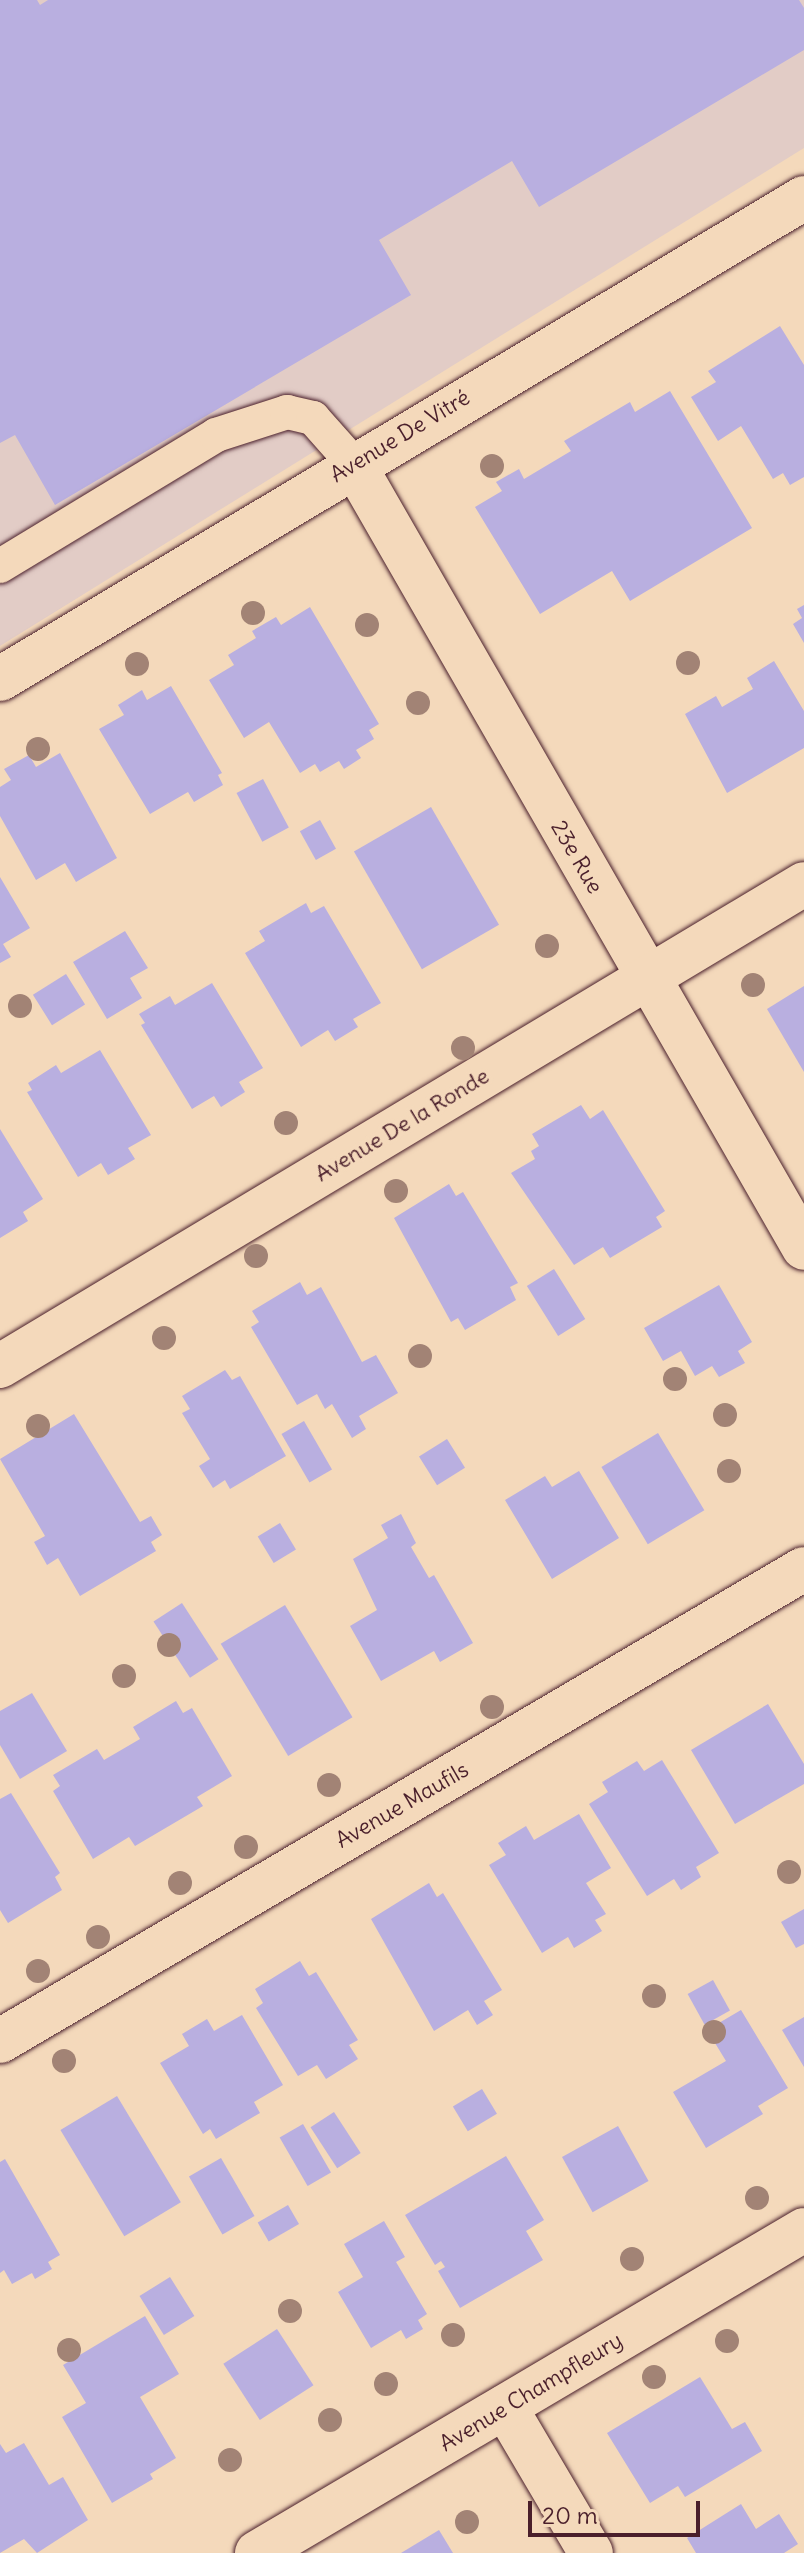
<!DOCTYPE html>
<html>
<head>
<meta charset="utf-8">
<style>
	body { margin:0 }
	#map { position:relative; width:804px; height:2553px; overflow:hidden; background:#f4d9bb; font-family:Delius,sans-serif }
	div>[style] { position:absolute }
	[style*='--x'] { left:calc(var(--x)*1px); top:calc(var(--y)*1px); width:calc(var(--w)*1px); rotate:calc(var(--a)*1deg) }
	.built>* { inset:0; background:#e2ccc6 }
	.building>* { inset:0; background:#b9afe0; transform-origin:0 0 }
	.roads { filter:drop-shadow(0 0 2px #4a1f2b) drop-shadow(0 0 2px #4a1f2b) }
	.lane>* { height:34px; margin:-17px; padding:0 17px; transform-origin:17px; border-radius:17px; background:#f4d9bb }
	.street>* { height:44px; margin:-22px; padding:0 22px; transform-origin:22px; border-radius:22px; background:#f4d9bb }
	.trees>* { width:24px; height:24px; margin:-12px; border-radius:50%; background:#a28375 }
	span { translate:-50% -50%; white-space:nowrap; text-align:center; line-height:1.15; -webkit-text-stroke:8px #f4d9bb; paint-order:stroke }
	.street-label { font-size:22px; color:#4a1f2b }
	.scale { position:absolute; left:528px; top:2501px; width:172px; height:36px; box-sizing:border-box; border:4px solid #4a1f2b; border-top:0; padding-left:10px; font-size:24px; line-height:28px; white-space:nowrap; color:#4a1f2b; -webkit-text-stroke:6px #f4d9bb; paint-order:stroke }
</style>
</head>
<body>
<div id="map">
	<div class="built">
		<div style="clip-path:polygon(0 0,804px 0,804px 148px,0 646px)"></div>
	</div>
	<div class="building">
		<div style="clip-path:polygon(0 0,37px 0,40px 5px,48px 0,799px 0,804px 8px,804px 50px,539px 207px,512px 161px,379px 240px,411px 295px,55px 505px,15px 435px,0 443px)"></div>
		<div style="clip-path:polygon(780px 326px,804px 365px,804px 477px,790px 485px,783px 473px,773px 479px,741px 426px,718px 441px,691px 397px,716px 382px,708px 371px)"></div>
		<div style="clip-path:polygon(670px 391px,752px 528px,630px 601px,612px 571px,540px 614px,475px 507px,502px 491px,496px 482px,519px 469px,524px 479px,571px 451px,564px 441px,630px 402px,635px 412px)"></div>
		<div style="clip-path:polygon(804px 605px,804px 643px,793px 624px,802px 618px,797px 609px)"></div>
		<div style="clip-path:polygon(310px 607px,379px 724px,369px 730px,374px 739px,356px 750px,361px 758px,344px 769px,339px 761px,320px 772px,315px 764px,300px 773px,269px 722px,244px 738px,209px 680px,234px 665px,228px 655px,256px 638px,252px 631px,276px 617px,281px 625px)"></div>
		<div style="clip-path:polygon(774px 661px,804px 711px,804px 748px,727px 793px,685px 714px,716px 696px,722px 707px,753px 689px,747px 678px)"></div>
		<div style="clip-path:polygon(171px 686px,222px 773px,218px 775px,223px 785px,194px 802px,188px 792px,150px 814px,99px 729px,124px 715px,118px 705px,142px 690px,147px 700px)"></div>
		<div style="clip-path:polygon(60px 753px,117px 858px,76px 882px,65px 863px,36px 880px,0 816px,0 787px,11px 780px,4px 769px,29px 755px,36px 767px)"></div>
		<div style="left:263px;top:779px;width:55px;height:30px;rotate:62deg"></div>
		<div style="left:431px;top:807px;width:136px;height:89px;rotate:60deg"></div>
		<div style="left:320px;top:820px;width:33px;height:23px;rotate:61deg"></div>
		<div style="clip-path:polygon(0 877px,30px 928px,3px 944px,11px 957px,0 963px)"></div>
		<div style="clip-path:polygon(306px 903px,311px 913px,324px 906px,381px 1003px,353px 1019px,358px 1027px,335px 1041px,328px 1030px,301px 1047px,245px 953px,265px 941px,259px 931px)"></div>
		<div style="clip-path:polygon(125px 931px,148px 968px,130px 978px,142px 998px,107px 1019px,73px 962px)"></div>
		<div style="left:66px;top:974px;width:36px;height:39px;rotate:58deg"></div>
		<div style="clip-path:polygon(212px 983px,263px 1068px,239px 1082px,245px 1092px,221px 1107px,214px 1096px,192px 1109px,141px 1025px,145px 1023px,139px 1014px,170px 996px,175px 1005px)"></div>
		<div style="clip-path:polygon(804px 986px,804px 1072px,767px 1009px)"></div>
		<div style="clip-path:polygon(100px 1050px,151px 1135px,128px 1148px,135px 1159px,108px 1175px,101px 1163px,78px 1177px,27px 1092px,32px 1090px,28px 1083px,56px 1065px,61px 1073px)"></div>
		<div style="clip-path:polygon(581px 1105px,590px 1119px,603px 1110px,665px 1211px,656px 1217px,662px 1227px,610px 1258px,603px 1247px,574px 1265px,511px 1173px,535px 1159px,531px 1151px,539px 1146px,532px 1134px)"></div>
		<div style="clip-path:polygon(0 1129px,43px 1199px,23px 1212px,28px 1221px,0 1238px)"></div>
		<div style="clip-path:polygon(449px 1184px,456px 1196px,463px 1192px,518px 1283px,510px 1287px,516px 1300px,465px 1330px,458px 1318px,451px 1322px,394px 1218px)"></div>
		<div style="left:554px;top:1269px;width:59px;height:32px;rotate:58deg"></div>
		<div style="clip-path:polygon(300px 1282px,307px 1295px,321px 1287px,362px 1362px,376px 1355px,398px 1393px,359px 1416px,366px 1429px,352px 1438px,332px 1404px,325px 1409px,317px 1394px,297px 1405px,251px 1327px,259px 1322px,252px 1311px)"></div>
		<div style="clip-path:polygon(719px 1285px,752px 1342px,738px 1351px,745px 1363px,719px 1377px,712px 1366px,695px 1376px,681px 1351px,663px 1361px,644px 1328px)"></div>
		<div style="clip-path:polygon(225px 1370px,232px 1380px,240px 1376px,286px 1456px,230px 1489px,225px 1480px,213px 1488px,199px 1466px,210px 1459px,182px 1413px,190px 1409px,182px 1396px)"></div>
		<div style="clip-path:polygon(74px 1414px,140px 1522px,151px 1516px,162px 1535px,151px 1542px,156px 1551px,80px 1596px,58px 1558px,47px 1565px,34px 1542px,45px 1536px,0 1459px)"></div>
		<div style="left:304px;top:1421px;width:56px;height:26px;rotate:60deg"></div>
		<div style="left:658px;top:1433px;width:90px;height:66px;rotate:59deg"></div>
		<div style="left:447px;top:1439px;width:34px;height:33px;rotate:58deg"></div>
		<div style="clip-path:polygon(579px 1471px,619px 1538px,552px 1579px,505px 1500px,545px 1476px,552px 1487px)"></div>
		<div style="clip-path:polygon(401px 1514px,416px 1543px,411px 1547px,429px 1578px,434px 1575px,473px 1643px,440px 1662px,434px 1651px,381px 1681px,350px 1626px,377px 1610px,353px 1559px,388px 1538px,381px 1525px)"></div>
		<div style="left:280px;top:1523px;width:31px;height:26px;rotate:59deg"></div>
		<div style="left:182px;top:1603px;width:67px;height:34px;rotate:57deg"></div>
		<div style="left:285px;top:1605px;width:131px;height:75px;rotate:59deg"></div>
		<div style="clip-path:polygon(32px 1693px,67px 1751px,20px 1779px,0 1745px,0 1711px)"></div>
		<div style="clip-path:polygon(176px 1701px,183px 1713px,192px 1708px,232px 1776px,197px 1797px,203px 1806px,135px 1846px,129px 1837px,93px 1859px,53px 1791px,60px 1786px,53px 1775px,97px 1749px,104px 1760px,140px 1739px,133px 1727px)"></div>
		<div style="clip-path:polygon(768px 1704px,804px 1764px,804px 1784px,735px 1824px,691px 1750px)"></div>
		<div style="clip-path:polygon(662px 1760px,719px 1853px,696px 1867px,701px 1877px,681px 1890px,674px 1879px,647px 1896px,589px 1804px,608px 1792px,602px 1782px,637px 1761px,644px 1771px)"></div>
		<div style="clip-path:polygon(11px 1793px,60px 1873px,55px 1877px,62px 1890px,8px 1923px,0 1910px,0 1799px)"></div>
		<div style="clip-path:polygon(579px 1814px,611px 1868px,586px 1883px,606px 1914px,595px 1920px,602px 1931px,574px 1948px,568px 1937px,542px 1953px,489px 1865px,506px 1855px,498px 1843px,526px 1826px,534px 1840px)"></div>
		<div style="clip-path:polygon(429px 1883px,437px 1897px,443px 1893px,502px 1990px,484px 2001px,493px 2015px,477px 2025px,468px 2010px,434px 2031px,371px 1919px)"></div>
		<div style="clip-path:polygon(804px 1909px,804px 1944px,796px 1948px,781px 1922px)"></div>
		<div style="clip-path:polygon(300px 1961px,309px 1976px,316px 1972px,358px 2040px,349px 2045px,358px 2059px,326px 2079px,317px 2065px,298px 2076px,256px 2008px,263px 2003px,255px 1989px)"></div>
		<div style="left:713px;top:1980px;width:35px;height:29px;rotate:61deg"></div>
		<div style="clip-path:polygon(741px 2010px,788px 2088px,758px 2106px,763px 2114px,706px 2148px,673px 2092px,726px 2061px,707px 2030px)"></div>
		<div style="clip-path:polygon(242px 2015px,283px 2085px,254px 2102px,260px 2113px,216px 2139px,210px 2129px,203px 2134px,160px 2063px,189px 2046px,182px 2034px,207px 2019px,214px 2031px)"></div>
		<div style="clip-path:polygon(804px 2017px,804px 2067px,782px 2030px)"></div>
		<div style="left:482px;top:2089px;width:29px;height:34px;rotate:59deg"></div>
		<div style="left:117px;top:2096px;width:124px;height:66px;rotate:59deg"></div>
		<div style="left:334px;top:2112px;width:49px;height:28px;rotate:57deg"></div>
		<div style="left:303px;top:2124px;width:56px;height:27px;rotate:60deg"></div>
		<div style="left:618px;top:2126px;width:63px;height:64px;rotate:61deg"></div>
		<div style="clip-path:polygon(506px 2156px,544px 2220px,526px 2231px,543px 2260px,460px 2308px,438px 2271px,445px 2267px,441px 2261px,435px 2265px,405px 2215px)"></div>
		<div style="left:221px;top:2158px;width:67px;height:37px;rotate:60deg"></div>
		<div style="clip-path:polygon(5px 2159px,60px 2255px,48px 2262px,52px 2269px,35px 2279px,32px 2273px,12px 2284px,4px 2270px,0 2273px,0 2162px)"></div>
		<div style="left:288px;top:2205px;width:22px;height:35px;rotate:60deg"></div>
		<div style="clip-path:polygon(384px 2221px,405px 2257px,396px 2262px,427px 2314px,418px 2320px,423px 2329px,406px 2339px,401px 2330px,371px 2348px,338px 2292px,363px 2277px,344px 2244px)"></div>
		<div style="left:170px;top:2277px;width:46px;height:36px;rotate:58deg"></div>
		<div style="clip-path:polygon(145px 2316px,179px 2374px,140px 2397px,176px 2458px,150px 2474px,153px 2479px,112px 2503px,62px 2417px,86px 2403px,63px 2365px)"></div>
		<div style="left:277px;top:2329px;width:67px;height:64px;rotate:57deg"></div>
		<div style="clip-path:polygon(700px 2377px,732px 2429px,745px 2422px,762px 2451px,685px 2497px,678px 2486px,650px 2503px,607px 2433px)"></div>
		<div style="clip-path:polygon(24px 2443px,49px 2485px,63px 2477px,88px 2520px,37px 2553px,24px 2539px,0 2553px,0 2444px,6px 2453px)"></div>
		<div style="clip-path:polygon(741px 2504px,756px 2529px,779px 2514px,798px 2544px,784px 2553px,696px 2553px,687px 2538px)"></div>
		<div style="clip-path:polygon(439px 2530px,453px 2553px,401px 2553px)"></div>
	</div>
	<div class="roads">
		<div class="lane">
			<div style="--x:0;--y:566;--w:253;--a:-31.2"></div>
			<div style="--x:216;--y:435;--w:75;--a:-17.9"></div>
			<div style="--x:287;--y:412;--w:27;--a:13"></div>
			<div style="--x:313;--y:418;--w:60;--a:48.4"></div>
		</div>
		<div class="street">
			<div style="--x:353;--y:463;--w:905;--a:60.12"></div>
			<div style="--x:0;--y:679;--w:937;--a:-30.89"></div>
			<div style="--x:0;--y:1366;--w:937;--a:-30.94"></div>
			<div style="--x:0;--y:2041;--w:932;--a:-30.42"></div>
			<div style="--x:505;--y:2407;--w:169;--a:59.5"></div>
			<div style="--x:257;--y:2553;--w:635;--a:-30.56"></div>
		</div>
	</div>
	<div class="trees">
		<div style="left:492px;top:466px"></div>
		<div style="left:253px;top:613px"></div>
		<div style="left:367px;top:625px"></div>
		<div style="left:688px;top:663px"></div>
		<div style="left:137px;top:664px"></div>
		<div style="left:418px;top:703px"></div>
		<div style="left:38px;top:749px"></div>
		<div style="left:547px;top:946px"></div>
		<div style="left:753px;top:985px"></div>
		<div style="left:20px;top:1006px"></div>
		<div style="left:463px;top:1048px"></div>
		<div style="left:286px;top:1123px"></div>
		<div style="left:396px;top:1191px"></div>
		<div style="left:256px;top:1256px"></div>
		<div style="left:164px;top:1338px"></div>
		<div style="left:420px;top:1356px"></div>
		<div style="left:675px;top:1379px"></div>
		<div style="left:725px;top:1415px"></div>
		<div style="left:38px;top:1426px"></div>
		<div style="left:729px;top:1471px"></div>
		<div style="left:169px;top:1645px"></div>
		<div style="left:124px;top:1676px"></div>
		<div style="left:492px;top:1707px"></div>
		<div style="left:329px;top:1785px"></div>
		<div style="left:246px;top:1847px"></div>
		<div style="left:789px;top:1872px"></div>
		<div style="left:180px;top:1883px"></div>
		<div style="left:98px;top:1937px"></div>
		<div style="left:38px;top:1971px"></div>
		<div style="left:654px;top:1996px"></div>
		<div style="left:714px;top:2032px"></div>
		<div style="left:64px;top:2061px"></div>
		<div style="left:757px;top:2198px"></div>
		<div style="left:632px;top:2259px"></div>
		<div style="left:290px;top:2311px"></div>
		<div style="left:453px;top:2335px"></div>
		<div style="left:727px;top:2341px"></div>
		<div style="left:69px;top:2350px"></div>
		<div style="left:654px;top:2377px"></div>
		<div style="left:386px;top:2384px"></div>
		<div style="left:330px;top:2420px"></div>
		<div style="left:230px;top:2460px"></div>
		<div style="left:467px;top:2522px"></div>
	</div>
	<div class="street-label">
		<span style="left:400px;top:436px;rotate:-31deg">Avenue De Vitré</span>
		<span style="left:577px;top:857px;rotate:60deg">23e Rue</span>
		<span style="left:402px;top:1125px;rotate:-31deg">Avenue De la Ronde</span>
		<span style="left:402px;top:1805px;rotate:-30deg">Avenue Maufils</span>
		<span style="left:531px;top:2392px;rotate:-31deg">Avenue Champfleury</span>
	</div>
	<div class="scale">20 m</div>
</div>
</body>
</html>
